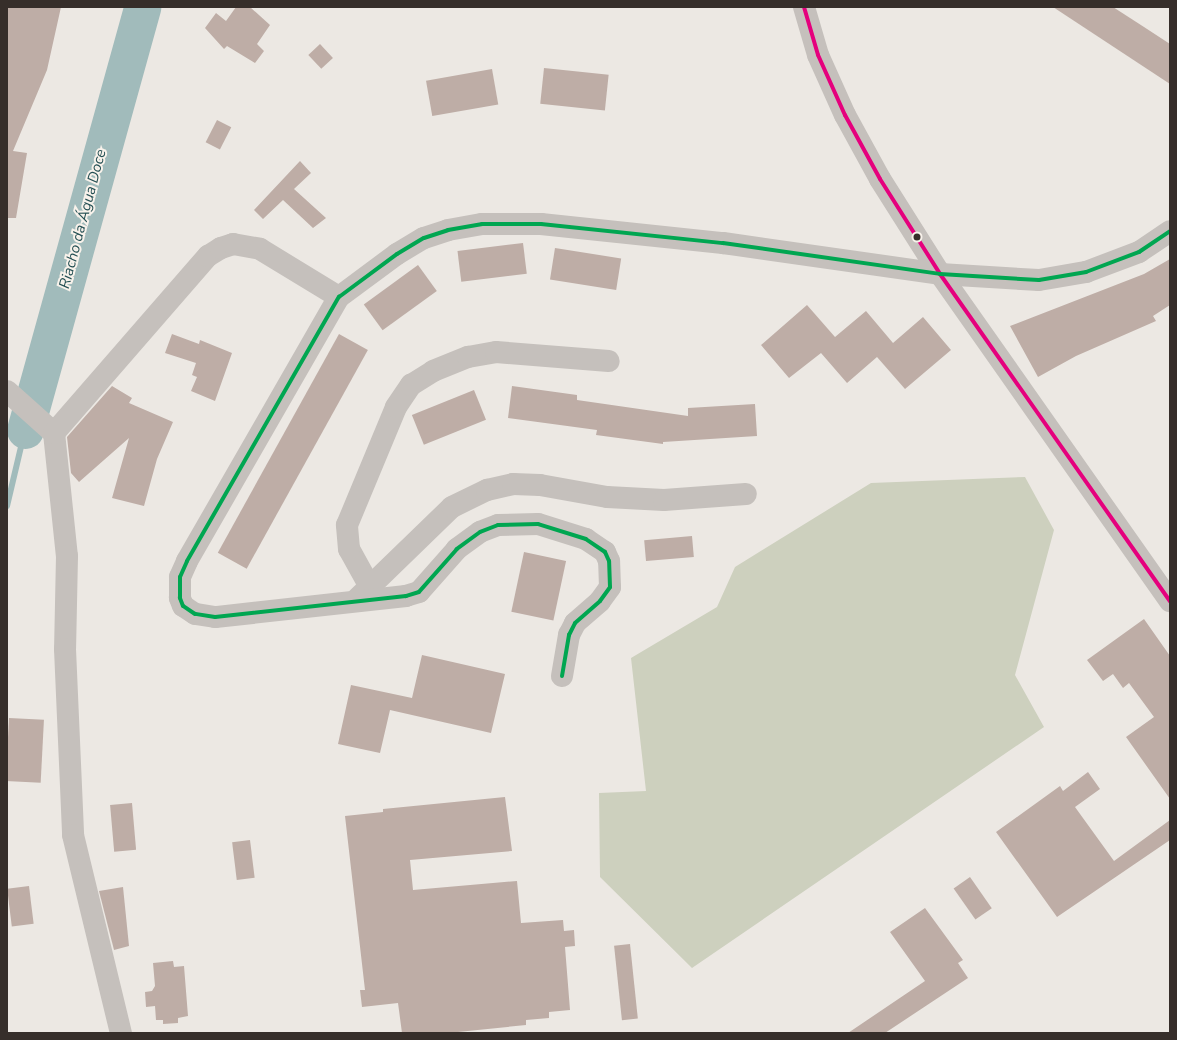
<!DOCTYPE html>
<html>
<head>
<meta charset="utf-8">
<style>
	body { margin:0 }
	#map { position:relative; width:1177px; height:1040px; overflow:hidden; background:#ece8e3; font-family:"Nunito Sans",sans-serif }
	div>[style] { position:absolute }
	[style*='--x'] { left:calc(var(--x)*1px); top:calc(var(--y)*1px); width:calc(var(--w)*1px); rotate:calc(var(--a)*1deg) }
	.green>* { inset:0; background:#cdd0be }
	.stream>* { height:6px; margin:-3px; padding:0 3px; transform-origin:3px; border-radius:3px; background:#a1bbbb }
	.river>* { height:37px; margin:-18.5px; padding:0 18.5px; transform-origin:18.5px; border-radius:18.5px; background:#a1bbbb }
	.building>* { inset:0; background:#beada6; transform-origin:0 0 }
	.street>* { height:22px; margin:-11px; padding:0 11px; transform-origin:11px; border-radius:11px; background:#c5c0bc }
	.bus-1>* { height:4px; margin:-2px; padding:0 2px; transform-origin:2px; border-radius:2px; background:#e5007d }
	.bus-2>* { height:4px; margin:-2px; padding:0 2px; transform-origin:2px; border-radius:2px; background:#00a651 }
	.dots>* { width:11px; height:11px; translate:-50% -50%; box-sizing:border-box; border:2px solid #f8f2eb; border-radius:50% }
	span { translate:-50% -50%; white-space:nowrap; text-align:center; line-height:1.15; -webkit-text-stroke:4px #f8f2eb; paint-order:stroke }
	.water-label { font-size:15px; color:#244f53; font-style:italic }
	.frame { position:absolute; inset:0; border:8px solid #362e2a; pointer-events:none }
</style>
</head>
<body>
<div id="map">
	<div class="green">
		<div style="clip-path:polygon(1025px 477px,1054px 530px,1015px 675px,1044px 727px,692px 968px,600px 877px,599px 793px,646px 791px,631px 658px,717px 607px,735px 567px,871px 483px)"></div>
	</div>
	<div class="stream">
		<div style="--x:7;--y:506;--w:78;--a:-76.7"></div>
	</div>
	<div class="river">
		<div style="--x:25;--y:430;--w:439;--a:-74.5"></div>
	</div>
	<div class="building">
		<div style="clip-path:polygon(7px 7px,61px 7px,47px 70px,13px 151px,27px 153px,16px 218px,7px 218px)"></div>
		<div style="clip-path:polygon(236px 7px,250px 7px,270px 25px,257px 44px,264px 51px,255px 63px,227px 46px,224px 49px,205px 28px,216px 13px,226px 21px)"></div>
		<div style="clip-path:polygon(1053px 7px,1113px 7px,1144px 27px,1170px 44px,1170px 84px)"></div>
		<div style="left:320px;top:44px;width:19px;height:16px;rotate:47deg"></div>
		<div style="left:544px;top:68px;width:65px;height:36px;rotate:6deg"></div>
		<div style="left:492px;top:69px;width:36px;height:67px;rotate:80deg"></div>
		<div style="left:217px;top:120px;width:16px;height:25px;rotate:27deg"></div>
		<div style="clip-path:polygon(300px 161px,311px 173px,294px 189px,326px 218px,313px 228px,283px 200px,263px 219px,254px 210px)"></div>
		<div style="left:523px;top:243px;width:31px;height:66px;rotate:83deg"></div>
		<div style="left:555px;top:248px;width:67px;height:32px;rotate:9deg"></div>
		<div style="clip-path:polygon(1170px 259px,1170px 305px,1153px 316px,1156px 321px,1076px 356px,1038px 377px,1010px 326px,1144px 274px)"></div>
		<div style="left:418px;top:265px;width:32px;height:67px;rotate:54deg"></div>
		<div style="clip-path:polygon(807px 305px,835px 337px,866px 311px,893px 343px,923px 317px,951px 350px,905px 389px,877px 357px,847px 383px,821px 353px,789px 378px,761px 345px)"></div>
		<div style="clip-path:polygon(172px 334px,199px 344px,200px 340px,232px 353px,215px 401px,191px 391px,197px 377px,192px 375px,196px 363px,165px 353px)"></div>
		<div style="left:339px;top:334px;width:33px;height:250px;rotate:29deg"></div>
		<div style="clip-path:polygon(112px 386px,132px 398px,129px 403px,173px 422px,157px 459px,144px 506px,112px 498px,129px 438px,79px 482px,71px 473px,67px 437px)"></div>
		<div style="clip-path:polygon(512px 386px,577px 395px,577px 400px,688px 416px,688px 408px,755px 404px,757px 436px,663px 442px,663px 444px,596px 435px,597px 430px,508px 418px)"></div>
		<div style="left:474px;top:390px;width:32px;height:67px;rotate:68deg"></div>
		<div style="left:692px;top:536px;width:21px;height:48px;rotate:85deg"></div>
		<div style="left:524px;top:552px;width:43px;height:61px;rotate:12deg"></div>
		<div style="clip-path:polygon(1144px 619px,1170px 656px,1170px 799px,1126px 737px,1154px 717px,1129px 683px,1123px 688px,1113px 674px,1103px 681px,1087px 660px)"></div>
		<div style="clip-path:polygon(422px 655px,505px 674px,491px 733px,390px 710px,380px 753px,338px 744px,351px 685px,412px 698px)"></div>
		<div style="left:9px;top:718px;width:35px;height:63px;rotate:3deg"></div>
		<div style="clip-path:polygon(1088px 772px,1100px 789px,1075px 807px,1114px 861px,1170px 820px,1170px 840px,1057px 917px,996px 832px,1060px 786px,1063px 791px)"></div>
		<div style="clip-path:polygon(505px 797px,512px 851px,410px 860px,413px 890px,517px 881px,521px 923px,563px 920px,564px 931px,574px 930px,575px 946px,565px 947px,570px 1010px,549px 1012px,549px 1018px,526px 1020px,526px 1025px,448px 1033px,402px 1033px,398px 1003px,362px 1007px,360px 990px,365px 990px,345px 816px,383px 812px,383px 809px)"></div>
		<div style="left:132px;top:803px;width:47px;height:22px;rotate:85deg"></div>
		<div style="left:250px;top:840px;width:38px;height:18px;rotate:83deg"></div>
		<div style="left:970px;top:877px;width:38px;height:20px;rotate:55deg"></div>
		<div style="left:29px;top:886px;width:38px;height:22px;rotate:83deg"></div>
		<div style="clip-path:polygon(123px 887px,129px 946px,114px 950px,99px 891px)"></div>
		<div style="clip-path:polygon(925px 908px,963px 960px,958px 963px,968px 978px,885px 1033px,848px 1033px,925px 981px,890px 932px)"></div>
		<div style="left:630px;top:944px;width:75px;height:16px;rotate:84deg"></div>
		<div style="clip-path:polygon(173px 961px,174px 967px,184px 966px,188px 1016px,178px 1018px,178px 1023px,163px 1024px,163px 1020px,156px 1020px,155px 1006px,146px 1007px,145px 992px,152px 991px,155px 986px,153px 963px)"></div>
	</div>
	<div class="street">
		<div style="--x:804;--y:7;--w:50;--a:73.7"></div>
		<div style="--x:818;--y:55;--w:66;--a:65.8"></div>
		<div style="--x:845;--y:115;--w:73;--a:61.3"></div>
		<div style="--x:880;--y:179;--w:112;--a:57.7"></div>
		<div style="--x:940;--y:274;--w:400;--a:54.9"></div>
		<div style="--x:7;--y:391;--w:63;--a:41.8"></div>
		<div style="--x:54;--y:433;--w:124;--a:84"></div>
		<div style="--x:67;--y:556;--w:93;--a:91.2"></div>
		<div style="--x:65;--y:649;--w:186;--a:87.5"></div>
		<div style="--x:73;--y:835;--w:204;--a:76.4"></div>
		<div style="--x:54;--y:433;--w:235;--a:-49"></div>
		<div style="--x:208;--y:256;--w:15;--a:-32"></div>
		<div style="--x:221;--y:248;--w:13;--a:-18"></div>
		<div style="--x:233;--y:244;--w:27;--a:10"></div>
		<div style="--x:260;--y:249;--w:92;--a:31.3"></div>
		<div style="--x:370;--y:587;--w:43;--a:-118.9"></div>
		<div style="--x:349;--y:549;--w:24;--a:-95"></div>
		<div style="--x:347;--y:525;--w:128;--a:-67.4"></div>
		<div style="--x:396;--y:407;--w:27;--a:-56"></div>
		<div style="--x:411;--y:385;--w:26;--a:-32"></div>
		<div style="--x:433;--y:371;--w:38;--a:-22"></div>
		<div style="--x:468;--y:357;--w:28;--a:-10"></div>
		<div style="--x:496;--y:352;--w:113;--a:4.6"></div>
		<div style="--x:357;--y:599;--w:132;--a:-44.1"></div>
		<div style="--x:452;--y:507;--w:39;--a:-26"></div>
		<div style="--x:487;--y:490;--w:27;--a:-13"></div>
		<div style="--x:513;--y:484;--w:27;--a:2"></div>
		<div style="--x:540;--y:485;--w:68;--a:10.2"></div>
		<div style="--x:607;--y:497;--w:57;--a:3"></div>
		<div style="--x:664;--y:500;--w:82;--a:-4.2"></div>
		<div style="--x:562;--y:676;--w:42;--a:-80.3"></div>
		<div style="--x:569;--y:635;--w:13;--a:-63"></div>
		<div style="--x:575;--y:623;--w:33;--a:-41"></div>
		<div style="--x:600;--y:601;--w:17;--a:-54"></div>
		<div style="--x:610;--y:587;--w:26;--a:-92"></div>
		<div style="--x:609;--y:561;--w:10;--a:-114"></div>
		<div style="--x:605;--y:552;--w:23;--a:-146"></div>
		<div style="--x:586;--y:539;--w:50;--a:-162.6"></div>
		<div style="--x:538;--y:524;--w:40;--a:178.6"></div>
		<div style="--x:498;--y:525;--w:19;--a:159"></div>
		<div style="--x:480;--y:532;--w:29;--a:144"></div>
		<div style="--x:457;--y:549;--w:57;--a:131.5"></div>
		<div style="--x:419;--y:592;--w:14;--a:163"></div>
		<div style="--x:406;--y:596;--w:192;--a:173.7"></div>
		<div style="--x:215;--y:617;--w:20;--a:-171"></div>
		<div style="--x:195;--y:614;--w:14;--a:-146"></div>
		<div style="--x:183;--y:606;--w:9;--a:-111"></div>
		<div style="--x:180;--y:598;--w:21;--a:-90"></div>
		<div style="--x:180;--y:577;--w:17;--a:-66"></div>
		<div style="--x:187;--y:561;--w:305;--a:-60.1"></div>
		<div style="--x:339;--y:297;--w:72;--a:-36.6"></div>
		<div style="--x:397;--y:254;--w:31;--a:-31"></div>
		<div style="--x:424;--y:238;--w:25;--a:-18"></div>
		<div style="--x:448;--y:230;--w:35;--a:-10"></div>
		<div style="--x:482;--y:224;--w:59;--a:0"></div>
		<div style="--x:541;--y:224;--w:183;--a:6"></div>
		<div style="--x:723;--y:243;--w:219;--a:8.1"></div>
		<div style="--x:940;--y:274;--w:99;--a:3.5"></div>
		<div style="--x:1039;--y:280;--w:48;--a:-9.7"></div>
		<div style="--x:1086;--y:272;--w:57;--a:-20.7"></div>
		<div style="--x:1139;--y:252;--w:37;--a:-34"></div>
	</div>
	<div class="bus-1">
		<div style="--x:804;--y:7;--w:50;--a:73.7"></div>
		<div style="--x:818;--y:55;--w:66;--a:65.8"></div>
		<div style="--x:845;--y:115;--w:73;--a:61.3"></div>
		<div style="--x:880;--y:179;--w:112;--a:57.7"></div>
		<div style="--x:940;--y:274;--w:400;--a:54.9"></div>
	</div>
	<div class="bus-2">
		<div style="--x:562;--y:676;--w:42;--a:-80.3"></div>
		<div style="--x:569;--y:635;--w:13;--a:-63"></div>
		<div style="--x:575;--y:623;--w:33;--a:-41"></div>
		<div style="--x:600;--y:601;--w:17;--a:-54"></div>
		<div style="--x:610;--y:587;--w:26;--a:-92"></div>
		<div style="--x:609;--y:561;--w:10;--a:-114"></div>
		<div style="--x:605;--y:552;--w:23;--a:-146"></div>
		<div style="--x:586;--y:539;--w:50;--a:-162.6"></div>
		<div style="--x:538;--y:524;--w:40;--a:178.6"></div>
		<div style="--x:498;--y:525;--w:19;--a:159"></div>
		<div style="--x:480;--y:532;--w:29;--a:144"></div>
		<div style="--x:457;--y:549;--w:57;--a:131.5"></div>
		<div style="--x:419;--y:592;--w:14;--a:163"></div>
		<div style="--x:406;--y:596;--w:192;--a:173.7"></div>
		<div style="--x:215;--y:617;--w:20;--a:-171"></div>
		<div style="--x:195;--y:614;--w:14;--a:-146"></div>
		<div style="--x:183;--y:606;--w:9;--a:-111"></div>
		<div style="--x:180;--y:598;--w:21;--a:-90"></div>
		<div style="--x:180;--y:577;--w:17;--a:-66"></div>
		<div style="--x:187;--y:561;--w:305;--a:-60.1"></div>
		<div style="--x:339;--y:297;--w:72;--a:-36.6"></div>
		<div style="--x:397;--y:254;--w:31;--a:-31"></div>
		<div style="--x:424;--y:238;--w:25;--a:-18"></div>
		<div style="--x:448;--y:230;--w:35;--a:-10"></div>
		<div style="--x:482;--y:224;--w:59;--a:0"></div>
		<div style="--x:541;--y:224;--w:183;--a:6"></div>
		<div style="--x:723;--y:243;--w:219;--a:8.1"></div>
		<div style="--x:940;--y:274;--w:99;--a:3.5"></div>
		<div style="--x:1039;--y:280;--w:48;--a:-9.7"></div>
		<div style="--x:1086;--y:272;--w:57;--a:-20.7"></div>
		<div style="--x:1139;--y:252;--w:37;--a:-34"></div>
	</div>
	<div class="dots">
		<div style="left:917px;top:237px;background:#362e2a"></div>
	</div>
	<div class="water-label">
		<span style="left:83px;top:219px;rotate:-75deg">Riacho da Água Doce</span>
	</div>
	<div class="frame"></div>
</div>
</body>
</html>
